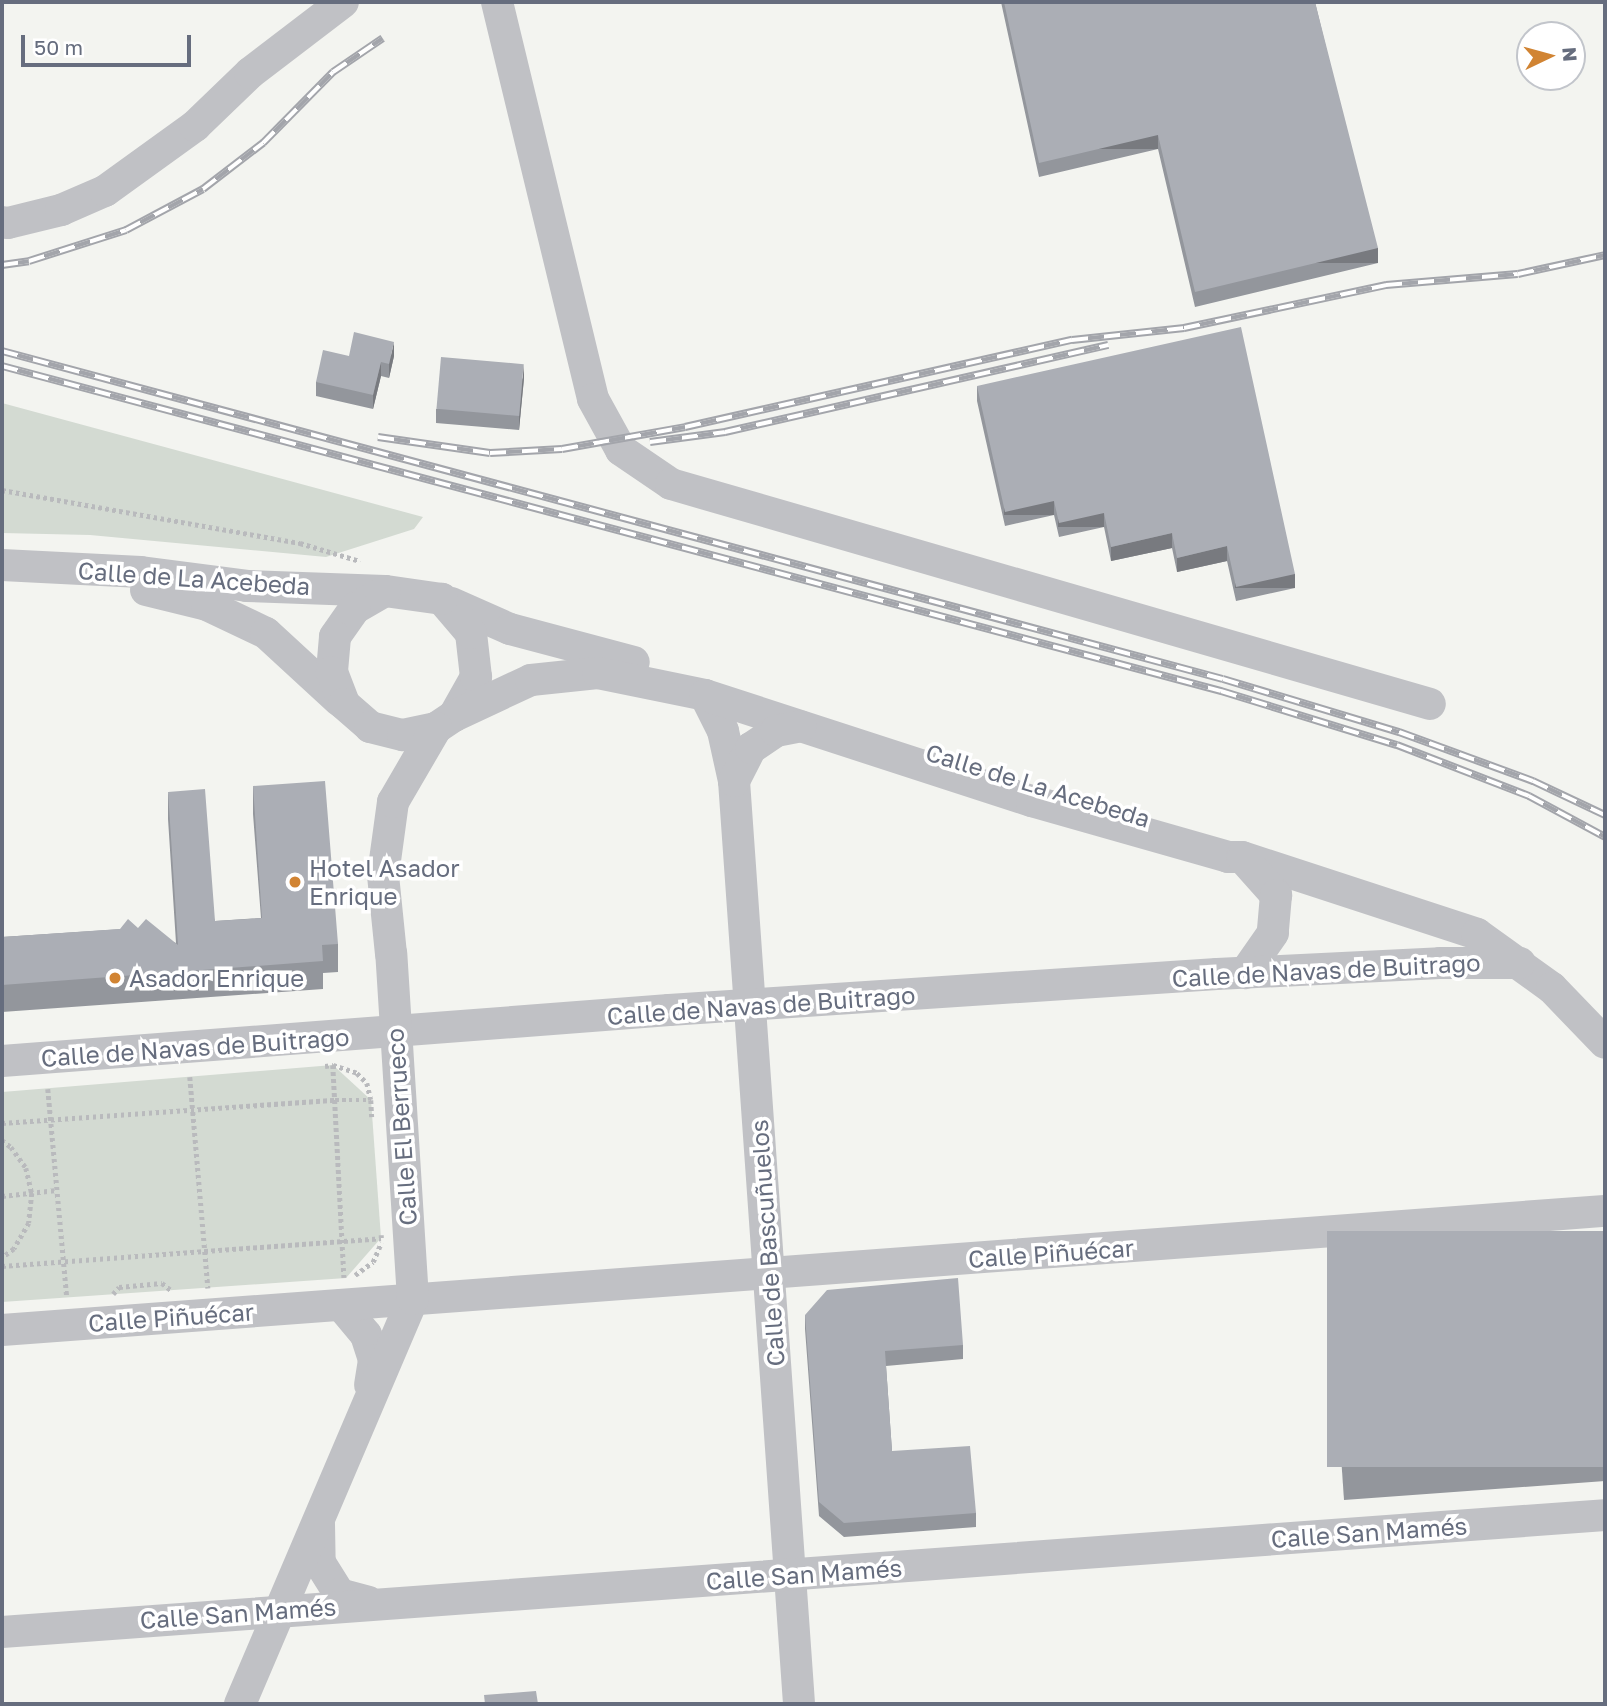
<!DOCTYPE html>
<html>
<head>
<meta charset="utf-8">
<style>
	body { margin:0 }
	#map { position:relative; width:1607px; height:1706px; overflow:hidden; background:#f3f4f0; font-family:"Golos Text",sans-serif }
	div>[style] { position:absolute }
	[style*='--x'] { left:calc(var(--x)*1px); top:calc(var(--y)*1px); width:calc(var(--w)*1px); rotate:calc(var(--a)*1deg) }
	.green>* { inset:0; background:#d3dad2 }
	.path>* { height:4.5px; margin-top:-2.25px; transform-origin:0; background:repeating-linear-gradient(90deg,#b9babd 0 3.5px,transparent 0 7px) }
	.minor>* { height:32px; margin:-16px; padding:0 16px; transform-origin:16px; border-radius:16px; background:#c0c1c5 }
	.rail>* { height:8px; margin-top:-4px; transform-origin:0; background:repeating-linear-gradient(90deg,#fff 0 16px,#a3a5ab 0 32px); box-sizing:border-box; border-block:2px solid #a3a5ab }
	.wall>* { inset:0; background:#93969c }
	.shaded-wall>* { inset:0; background:#787a7f; transform-origin:0 0 }
	.building>* { inset:0; background:#abaeb5; transform-origin:0 0 }
	.dots>* { width:19px; height:19px; translate:-50% -50%; box-sizing:border-box; border:4px solid #fff; border-radius:50% }
	span { translate:-50% -50%; white-space:nowrap; text-align:center; line-height:1.15; -webkit-text-stroke:7px #fff; paint-order:stroke }
	.street-label { font-size:24px; color:#666d7e }
	.poi-label { font-size:24px; color:#666d7e }
	.left { translate:0 -50%; text-align:left }
	.frame { position:absolute; inset:0; border:4px solid #666d7e; pointer-events:none }
	.north { position:absolute; left:1516px; top:21px; width:70px; height:70px; box-sizing:border-box; background:#fff; border:2px solid #c2c5cb; border-radius:50%; rotate:85deg; font-size:19px; font-weight:700; line-height:28px; text-align:center; color:#666d7e }
	.north::after { content:''; display:block; margin:auto; width:24px; height:32px; background:#d18433; clip-path:polygon(50% 0,100% 100%,50% 72%,0 100%) }
	.scale { position:absolute; left:21px; top:35px; width:170px; height:32px; box-sizing:border-box; border:4px solid #666d7e; border-top:0; padding-left:9px; font-size:21px; line-height:24px; white-space:nowrap; color:#666d7e; -webkit-text-stroke:5px #fff; paint-order:stroke }
</style>
</head>
<body>
<div id="map">
	<div class="green">
		<div style="clip-path:polygon(2px 403px,423px 517px,414px 529px,326px 557px,90px 535px,2px 533px)"></div>
		<div style="clip-path:polygon(333px 1065px,371px 1100px,381px 1238px,346px 1278px,2px 1302px,2px 1092px)"></div>
	</div>
	<div class="path">
		<div style="--x:2;--y:490;--w:303;--a:10.1"></div>
		<div style="--x:300;--y:543;--w:63;--a:16.7"></div>
		<div style="--x:333;--y:1065;--w:25;--a:18"></div>
		<div style="--x:357;--y:1073;--w:14;--a:45"></div>
		<div style="--x:367;--y:1083;--w:17;--a:77"></div>
		<div style="--x:325;--y:1066;--w:8;--a:-7"></div>
		<div style="--x:333;--y:1065;--w:213;--a:87"></div>
		<div style="--x:190;--y:1077;--w:212;--a:85.1"></div>
		<div style="--x:48;--y:1089;--w:209;--a:84.8"></div>
		<div style="--x:2;--y:1123;--w:334;--a:-4"></div>
		<div style="--x:335;--y:1100;--w:36;--a:0"></div>
		<div style="--x:371;--y:1100;--w:17;--a:87"></div>
		<div style="--x:2;--y:1140;--w:11;--a:38"></div>
		<div style="--x:11;--y:1147;--w:26;--a:54"></div>
		<div style="--x:26;--y:1168;--w:26;--a:77"></div>
		<div style="--x:32;--y:1193;--w:30;--a:96"></div>
		<div style="--x:29;--y:1223;--w:30;--a:120"></div>
		<div style="--x:14;--y:1249;--w:15;--a:143"></div>
		<div style="--x:2;--y:1196;--w:55;--a:-6.2"></div>
		<div style="--x:2;--y:1266;--w:380;--a:-4.2"></div>
		<div style="--x:381;--y:1238;--w:3;--a:-90"></div>
		<div style="--x:355;--y:1275;--w:22;--a:-36"></div>
		<div style="--x:373;--y:1262;--w:21;--a:-67"></div>
		<div style="--x:113;--y:1294;--w:9;--a:-49"></div>
		<div style="--x:119;--y:1287;--w:43;--a:-5.3"></div>
		<div style="--x:162;--y:1283;--w:11;--a:38"></div>
	</div>
	<div class="minor">
		<div style="--x:497;--y:2;--w:408;--a:76.4"></div>
		<div style="--x:593;--y:399;--w:58;--a:61.2"></div>
		<div style="--x:621;--y:450;--w:60;--a:34.2"></div>
		<div style="--x:671;--y:484;--w:790;--a:16.16"></div>
		<div style="--x:2;--y:222;--w:6;--a:9"></div>
		<div style="--x:8;--y:223;--w:55;--a:-13.8"></div>
		<div style="--x:61;--y:210;--w:48;--a:-23.4"></div>
		<div style="--x:105;--y:191;--w:111;--a:-35.8"></div>
		<div style="--x:195;--y:126;--w:76;--a:-43.9"></div>
		<div style="--x:250;--y:73;--w:117;--a:-37.4"></div>
		<div style="--x:2;--y:565;--w:139;--a:2.9"></div>
		<div style="--x:141;--y:572;--w:107;--a:7.5"></div>
		<div style="--x:247;--y:586;--w:138;--a:2.1"></div>
		<div style="--x:146;--y:590;--w:63;--a:13.8"></div>
		<div style="--x:207;--y:605;--w:65;--a:25.4"></div>
		<div style="--x:266;--y:633;--w:100;--a:42.6"></div>
		<div style="--x:451;--y:603;--w:64;--a:23.8"></div>
		<div style="--x:510;--y:629;--w:128;--a:14.9"></div>
		<div style="--x:705;--y:695;--w:40;--a:63.4"></div>
		<div style="--x:723;--y:731;--w:51;--a:77.6"></div>
		<div style="--x:734;--y:781;--w:925;--a:85.97"></div>
		<div style="--x:454;--y:716;--w:45;--a:-60.6"></div>
		<div style="--x:476;--y:677;--w:44;--a:-96.5"></div>
		<div style="--x:471;--y:633;--w:45;--a:-130.5"></div>
		<div style="--x:442;--y:599;--w:58;--a:-172"></div>
		<div style="--x:385;--y:591;--w:34;--a:150"></div>
		<div style="--x:355;--y:608;--w:35;--a:125"></div>
		<div style="--x:335;--y:637;--w:35;--a:95"></div>
		<div style="--x:332;--y:672;--w:34;--a:69"></div>
		<div style="--x:344;--y:704;--w:35;--a:41"></div>
		<div style="--x:370;--y:727;--w:34;--a:14"></div>
		<div style="--x:403;--y:735;--w:34;--a:-12"></div>
		<div style="--x:436;--y:728;--w:22;--a:-34"></div>
		<div style="--x:454;--y:716;--w:85;--a:-25.1"></div>
		<div style="--x:531;--y:680;--w:67;--a:-6"></div>
		<div style="--x:598;--y:673;--w:109;--a:11.6"></div>
		<div style="--x:705;--y:695;--w:344;--a:18"></div>
		<div style="--x:1032;--y:801;--w:204;--a:15.9"></div>
		<div style="--x:1228;--y:857;--w:14;--a:0"></div>
		<div style="--x:1242;--y:857;--w:247;--a:18.1"></div>
		<div style="--x:1477;--y:934;--w:92;--a:35.8"></div>
		<div style="--x:1552;--y:988;--w:76;--a:46.1"></div>
		<div style="--x:734;--y:781;--w:37;--a:-63"></div>
		<div style="--x:751;--y:748;--w:30;--a:-34"></div>
		<div style="--x:776;--y:731;--w:25;--a:-11"></div>
		<div style="--x:1243;--y:858;--w:50;--a:48.3"></div>
		<div style="--x:1276;--y:895;--w:38;--a:95"></div>
		<div style="--x:1273;--y:933;--w:49;--a:125"></div>
		<div style="--x:2;--y:1061;--w:669;--a:-4.37"></div>
		<div style="--x:669;--y:1010;--w:549;--a:-3.76"></div>
		<div style="--x:1217;--y:974;--w:223;--a:-2.8"></div>
		<div style="--x:1440;--y:963;--w:80;--a:0"></div>
		<div style="--x:341;--y:1305;--w:39;--a:50"></div>
		<div style="--x:366;--y:1335;--w:26;--a:72"></div>
		<div style="--x:374;--y:1360;--w:25;--a:99"></div>
		<div style="--x:2;--y:1330;--w:1607;--a:-4.25"></div>
		<div style="--x:319;--y:1524;--w:39;--a:89"></div>
		<div style="--x:320;--y:1563;--w:36;--a:58"></div>
		<div style="--x:339;--y:1594;--w:30;--a:15"></div>
		<div style="--x:2;--y:1632;--w:1607;--a:-4.17"></div>
		<div style="--x:240;--y:1704;--w:440;--a:-66.9"></div>
		<div style="--x:413;--y:1299;--w:346;--a:-93.6"></div>
		<div style="--x:391;--y:954;--w:79;--a:-95.8"></div>
		<div style="--x:383;--y:875;--w:74;--a:-82.2"></div>
		<div style="--x:393;--y:802;--w:86;--a:-59.8"></div>
	</div>
	<div class="rail">
		<div style="--x:2;--y:265;--w:27;--a:-8"></div>
		<div style="--x:29;--y:261;--w:102;--a:-17.7"></div>
		<div style="--x:126;--y:230;--w:87;--a:-28"></div>
		<div style="--x:203;--y:189;--w:76;--a:-37.5"></div>
		<div style="--x:263;--y:143;--w:100;--a:-45.4"></div>
		<div style="--x:333;--y:72;--w:60;--a:-34.2"></div>
		<div style="--x:2;--y:351;--w:1264;--a:15.04"></div>
		<div style="--x:1223;--y:679;--w:184;--a:16.8"></div>
		<div style="--x:1399;--y:732;--w:143;--a:20.1"></div>
		<div style="--x:1533;--y:781;--w:80;--a:25.3"></div>
		<div style="--x:2;--y:366;--w:1262;--a:14.93"></div>
		<div style="--x:1221;--y:691;--w:184;--a:17.1"></div>
		<div style="--x:1397;--y:745;--w:142;--a:21.1"></div>
		<div style="--x:1529;--y:796;--w:86;--a:28.3"></div>
		<div style="--x:378;--y:437;--w:113;--a:8.1"></div>
		<div style="--x:490;--y:453;--w:72;--a:-3.2"></div>
		<div style="--x:562;--y:449;--w:125;--a:-10.1"></div>
		<div style="--x:685;--y:427;--w:397;--a:-12.7"></div>
		<div style="--x:1072;--y:340;--w:113;--a:-6.1"></div>
		<div style="--x:1184;--y:328;--w:207;--a:-12"></div>
		<div style="--x:1386;--y:285;--w:132;--a:-4.8"></div>
		<div style="--x:1518;--y:274;--w:89;--a:-12.3"></div>
		<div style="--x:650;--y:442;--w:76;--a:-7.6"></div>
		<div style="--x:725;--y:432;--w:393;--a:-12.8"></div>
	</div>
	<div class="wall">
		<div style="clip-path:polygon(1001px 2px,1315px 2px,1378px 263px,1195px 307px,1158px 149px,1039px 177px)"></div>
		<div style="clip-path:polygon(349px 356px,394px 356px,389px 378px,381px 376px,373px 409px,316px 396px,316px 382px)"></div>
		<div style="clip-path:polygon(524px 378px,519px 430px,436px 423px,436px 409px)"></div>
		<div style="clip-path:polygon(977px 386px,1295px 588px,1236px 601px,1227px 561px,1177px 572px,1172px 548px,1111px 561px,1104px 527px,1059px 537px,1054px 515px,1005px 526px,977px 401px)"></div>
		<div style="clip-path:polygon(253px 786px,338px 944px,338px 972px,323px 973px,323px 989px,2px 1012px,2px 937px,138px 928px,176px 943px,168px 819px,168px 792px,215px 921px,261px 918px,253px 814px)"></div>
		<div style="clip-path:polygon(1605px 1231px,1605px 1481px,1344px 1500px,1328px 1265px,1328px 1250px)"></div>
		<div style="clip-path:polygon(805px 1315px,963px 1345px,963px 1359px,886px 1366px,892px 1451px,976px 1513px,976px 1527px,844px 1537px,819px 1516px,805px 1329px)"></div>
	</div>
	<div class="shaded-wall">
		<div style="left:1158px;top:135px;width:14px;height:122px;rotate:90deg"></div>
		<div style="left:1378px;top:248px;width:15px;height:188px;rotate:90deg"></div>
		<div style="clip-path:polygon(394px 342px,394px 356px,389px 378px,389px 364px)"></div>
		<div style="clip-path:polygon(381px 362px,381px 376px,373px 409px,373px 395px)"></div>
		<div style="clip-path:polygon(524px 364px,524px 378px,519px 430px,519px 416px)"></div>
		<div style="left:1054px;top:501px;width:14px;height:50px;rotate:90deg"></div>
		<div style="left:1104px;top:513px;width:14px;height:46px;rotate:90deg"></div>
		<div style="clip-path:polygon(1172px 533px,1172px 548px,1111px 561px,1111px 547px)"></div>
		<div style="clip-path:polygon(1227px 546px,1227px 561px,1177px 572px,1177px 558px)"></div>
		<div style="left:1295px;top:574px;width:14px;height:60px;rotate:90deg"></div>
	</div>
	<div class="building">
		<div style="clip-path:polygon(1004px 2px,1315px 2px,1378px 248px,1195px 292px,1158px 135px,1039px 163px)"></div>
		<div style="clip-path:polygon(1241px 327px,1295px 574px,1236px 587px,1227px 546px,1177px 558px,1172px 533px,1111px 547px,1104px 513px,1059px 523px,1054px 501px,1005px 512px,977px 386px)"></div>
		<div style="clip-path:polygon(354px 332px,394px 342px,389px 364px,381px 362px,373px 395px,316px 382px,323px 350px,349px 356px)"></div>
		<div style="left:441px;top:357px;width:83px;height:52px;rotate:5deg"></div>
		<div style="clip-path:polygon(325px 781px,338px 944px,322px 945px,323px 961px,2px 985px,2px 937px,120px 929px,128px 919px,138px 928px,146px 919px,178px 945px,168px 792px,205px 789px,215px 921px,262px 918px,253px 786px)"></div>
		<div style="left:1605px;top:1231px;width:236px;height:278px;rotate:90deg"></div>
		<div style="clip-path:polygon(958px 1278px,963px 1345px,885px 1351px,892px 1451px,970px 1446px,976px 1513px,844px 1523px,819px 1502px,805px 1315px,827px 1290px)"></div>
		<div style="clip-path:polygon(536px 1691px,538px 1704px,485px 1704px,484px 1695px)"></div>
	</div>
	<div class="dots">
		<div style="left:295px;top:882px;background:#d18433"></div>
		<div style="left:115px;top:978px;background:#d18433"></div>
	</div>
	<div class="street-label">
		<span style="left:194px;top:578px;rotate:4deg">Calle de La Acebeda</span>
		<span style="left:1038px;top:785px;rotate:17deg">Calle de La Acebeda</span>
		<span style="left:1326px;top:970px;rotate:-3deg">Calle de Navas de Buitrago</span>
		<span style="left:761px;top:1005px;rotate:-4deg">Calle de Navas de Buitrago</span>
		<span style="left:195px;top:1047px;rotate:-4deg">Calle de Navas de Buitrago</span>
		<span style="left:401px;top:1127px;rotate:-94deg">Calle El Berrueco</span>
		<span style="left:767px;top:1243px;rotate:-94deg">Calle de Bascuñuelos</span>
		<span style="left:1051px;top:1253px;rotate:-4deg">Calle Piñuécar</span>
		<span style="left:171px;top:1317px;rotate:-4deg">Calle Piñuécar</span>
		<span style="left:1369px;top:1532px;rotate:-4deg">Calle San Mamés</span>
		<span style="left:804px;top:1574px;rotate:-4deg">Calle San Mamés</span>
		<span style="left:238px;top:1613px;rotate:-4deg">Calle San Mamés</span>
	</div>
	<div class="poi-label">
		<span class="left" style="left:309px;top:882px">Hotel Asador<br>Enrique</span>
		<span class="left" style="left:129px;top:978px">Asador Enrique</span>
	</div>
	<div class="frame"></div>
	<div class="north">N</div>
	<div class="scale">50 m</div>
</div>
</body>
</html>
